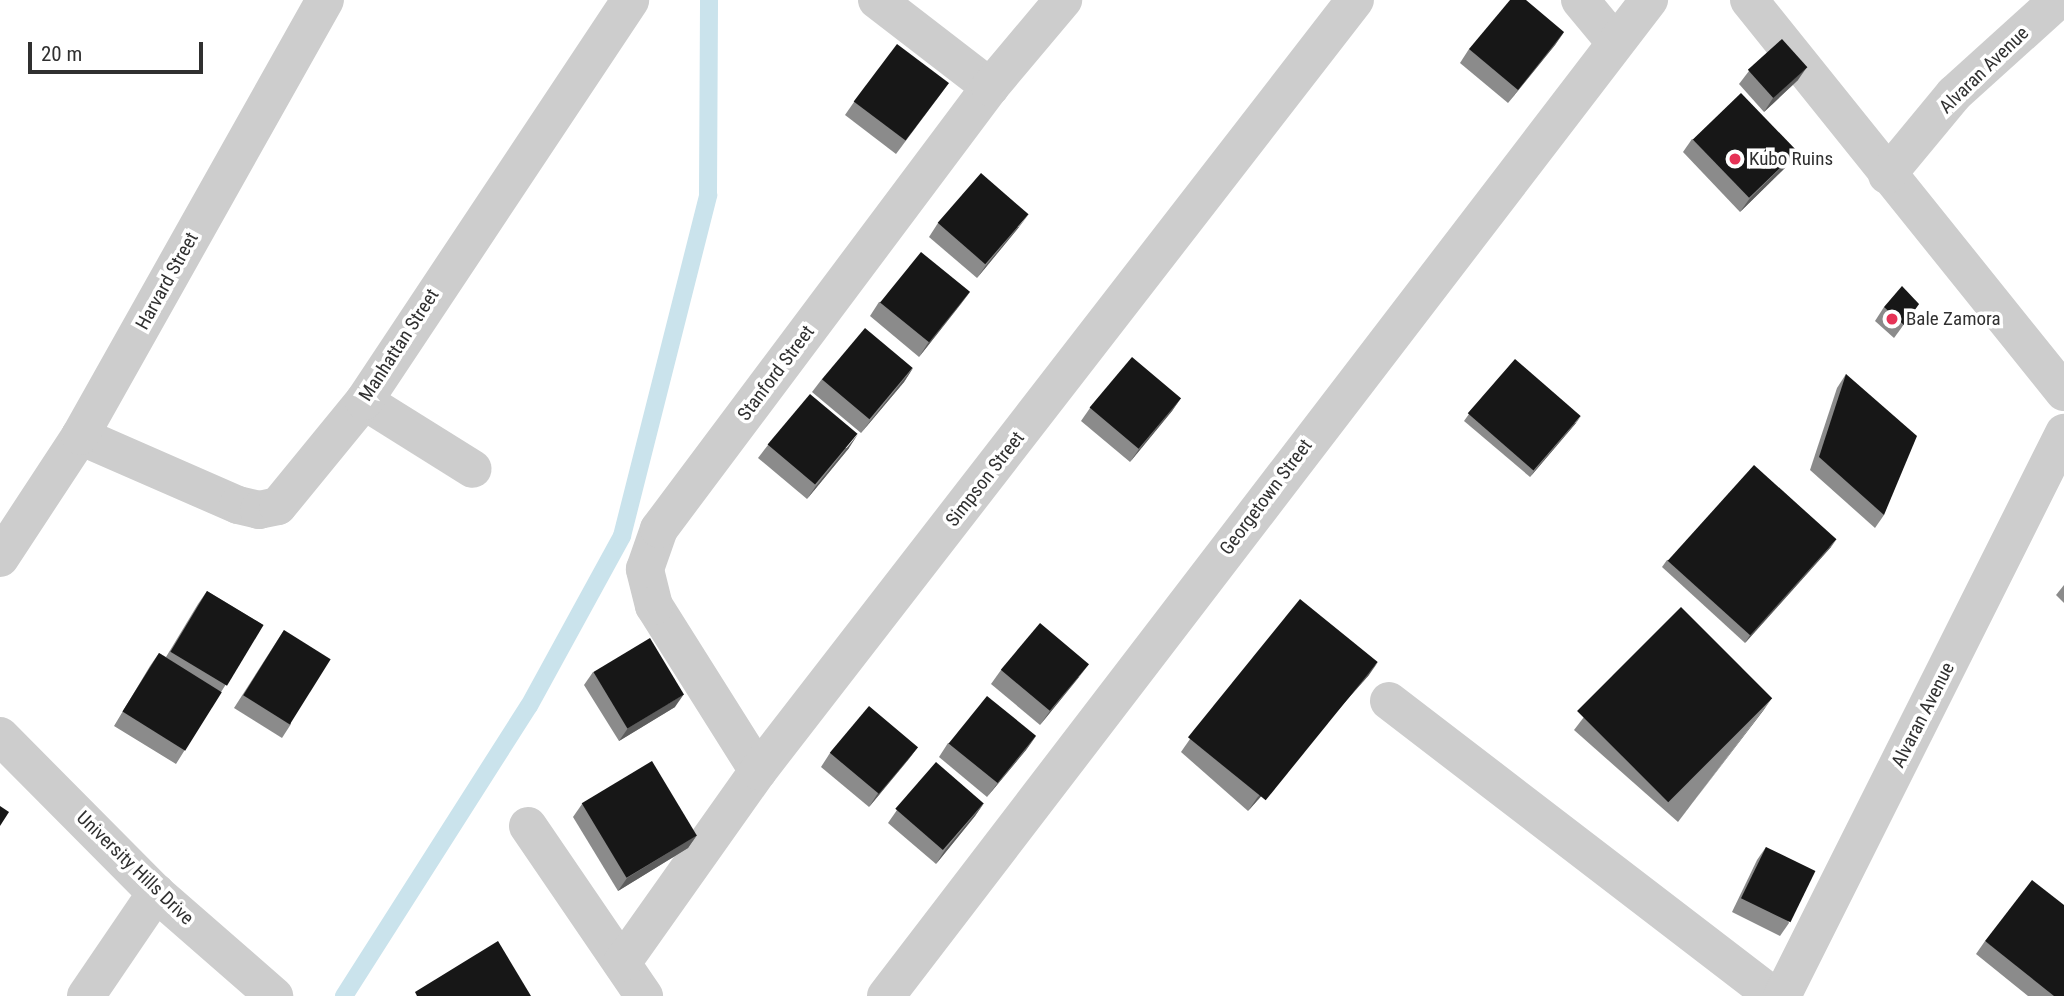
<!DOCTYPE html>
<html>
<head>
<meta charset="utf-8">
<style>
	body { margin:0 }
	#map { position:relative; width:2064px; height:996px; overflow:hidden; background:#fff; font-family:"Roboto Condensed",sans-serif }
	div>[style] { position:absolute }
	[style*='--x'] { left:calc(var(--x)*1px); top:calc(var(--y)*1px); width:calc(var(--w)*1px); rotate:calc(var(--a)*1deg) }
	.stream>* { height:18px; margin:-9px; padding:0 9px; transform-origin:9px; border-radius:9px; background:#cae3ec }
	.minor>* { height:38px; margin:-19px; padding:0 19px; transform-origin:19px; border-radius:19px; background:#cdcdcd }
	.wall>* { inset:0; background:#8b8b8b }
	.shaded-wall>* { inset:0; background:#5d5d5d }
	.building>* { inset:0; background:#171717; transform-origin:0 0 }
	.dots>* { width:19px; height:19px; translate:-50% -50%; box-sizing:border-box; border:4px solid #fff; border-radius:50% }
	span { translate:-50% -50%; white-space:nowrap; text-align:center; line-height:1.15; -webkit-text-stroke:7px #fff; paint-order:stroke }
	.street-label { font-size:19px; color:#303030 }
	.poi-label { font-size:19px; color:#303030 }
	.left { translate:0 -50%; text-align:left }
	.scale { position:absolute; left:28px; top:42px; width:175px; height:32px; box-sizing:border-box; border:4px solid #303030; border-top:0; padding-left:9px; font-size:21px; line-height:24px; white-space:nowrap; color:#303030; -webkit-text-stroke:5px #fff; paint-order:stroke }
</style>
</head>
<body>
<div id="map">
	<div class="stream">
		<div style="--x:344;--y:996;--w:344;--a:-57.5"></div>
		<div style="--x:529;--y:706;--w:194;--a:-61.3"></div>
		<div style="--x:622;--y:536;--w:352;--a:-75.8"></div>
		<div style="--x:708;--y:195;--w:195;--a:-89.7"></div>
	</div>
	<div class="minor">
		<div style="--x:877;--y:0;--w:143;--a:37.6"></div>
		<div style="--x:1580;--y:0;--w:53;--a:50.3"></div>
		<div style="--x:1749;--y:0;--w:503;--a:51.22"></div>
		<div style="--x:1887;--y:175;--w:105;--a:-50.4"></div>
		<div style="--x:1954;--y:94;--w:140;--a:-42.1"></div>
		<div style="--x:364;--y:401;--w:128;--a:32"></div>
		<div style="--x:80;--y:436;--w:172;--a:23.6"></div>
		<div style="--x:238;--y:505;--w:22;--a:13"></div>
		<div style="--x:259;--y:510;--w:19;--a:-12"></div>
		<div style="--x:278;--y:506;--w:136;--a:-50.7"></div>
		<div style="--x:364;--y:401;--w:481;--a:-56.4"></div>
		<div style="--x:0;--y:558;--w:146;--a:-56.7"></div>
		<div style="--x:80;--y:436;--w:500;--a:-60.67"></div>
		<div style="--x:1389;--y:701;--w:485;--a:37.5"></div>
		<div style="--x:0;--y:736;--w:221;--a:45.2"></div>
		<div style="--x:156;--y:893;--w:157;--a:41.1"></div>
		<div style="--x:758;--y:771;--w:195;--a:-122.2"></div>
		<div style="--x:654;--y:606;--w:38;--a:-104"></div>
		<div style="--x:645;--y:569;--w:42;--a:-70.7"></div>
		<div style="--x:659;--y:529;--w:552;--a:-53.17"></div>
		<div style="--x:990;--y:87;--w:114;--a:-50"></div>
		<div style="--x:528;--y:826;--w:206;--a:55.7"></div>
		<div style="--x:622;--y:963;--w:235;--a:-54.7"></div>
		<div style="--x:758;--y:771;--w:975;--a:-52.25"></div>
		<div style="--x:86;--y:996;--w:125;--a:-55.8"></div>
		<div style="--x:886;--y:996;--w:1255;--a:-52.55"></div>
		<div style="--x:1782;--y:996;--w:630;--a:-63.39"></div>
	</div>
	<div class="wall">
		<div style="clip-path:polygon(1564px 32px,1555px 45px,1508px 103px,1460px 63px,1469px 49px)"></div>
		<div style="clip-path:polygon(1749px 71px,1798px 80px,1764px 112px,1739px 84px)"></div>
		<div style="clip-path:polygon(949px 83px,896px 154px,845px 115px,854px 102px)"></div>
		<div style="clip-path:polygon(1692px 139px,1788px 165px,1740px 212px,1683px 152px)"></div>
		<div style="clip-path:polygon(938px 223px,1019px 227px,977px 278px,929px 237px)"></div>
		<div style="clip-path:polygon(970px 292px,960px 305px,919px 357px,870px 316px,879px 302px)"></div>
		<div style="clip-path:polygon(1919px 304px,1894px 338px,1875px 321px,1884px 307px)"></div>
		<div style="clip-path:polygon(913px 368px,904px 382px,861px 433px,812px 392px,822px 379px)"></div>
		<div style="clip-path:polygon(1846px 374px,1884px 515px,1875px 528px,1810px 470px,1837px 388px)"></div>
		<div style="clip-path:polygon(1181px 398px,1172px 411px,1130px 462px,1081px 421px,1090px 408px)"></div>
		<div style="clip-path:polygon(1469px 414px,1576px 423px,1530px 477px,1464px 421px)"></div>
		<div style="clip-path:polygon(768px 445px,849px 448px,807px 499px,758px 458px)"></div>
		<div style="clip-path:polygon(1831px 547px,1745px 643px,1662px 567px,1667px 560px)"></div>
		<div style="clip-path:polygon(2064px 585px,2064px 603px,2056px 595px)"></div>
		<div style="clip-path:polygon(207px 591px,263px 625px,176px 764px,114px 726px,150px 666px,159px 653px,166px 657px,198px 604px)"></div>
		<div style="clip-path:polygon(284px 630px,291px 724px,282px 738px,234px 708px)"></div>
		<div style="clip-path:polygon(1001px 670px,1079px 677px,1040px 725px,991px 684px)"></div>
		<div style="clip-path:polygon(593px 672px,675px 707px,619px 741px,584px 685px)"></div>
		<div style="clip-path:polygon(1369px 675px,1248px 811px,1181px 752px,1190px 739px)"></div>
		<div style="clip-path:polygon(1772px 698px,1678px 822px,1574px 730px,1584px 717px)"></div>
		<div style="clip-path:polygon(1036px 736px,1026px 750px,987px 797px,939px 757px,948px 743px)"></div>
		<div style="clip-path:polygon(918px 747px,908px 760px,869px 807px,821px 767px,830px 753px)"></div>
		<div style="clip-path:polygon(984px 803px,975px 816px,936px 864px,888px 823px,897px 810px)"></div>
		<div style="clip-path:polygon(582px 804px,697px 835px,688px 848px,618px 891px,573px 817px)"></div>
		<div style="clip-path:polygon(1766px 847px,1789px 923px,1780px 936px,1732px 912px,1757px 860px)"></div>
		<div style="clip-path:polygon(1985px 941px,2064px 996px,2028px 996px,1976px 954px)"></div>
	</div>
	<div class="shaded-wall">
		<div style="clip-path:polygon(1564px 32px,1555px 45px,1508px 103px,1518px 90px)"></div>
		<div style="clip-path:polygon(1807px 67px,1798px 80px,1764px 112px,1773px 98px)"></div>
		<div style="clip-path:polygon(1797px 152px,1788px 165px,1740px 212px,1750px 198px)"></div>
		<div style="clip-path:polygon(1029px 214px,1019px 227px,977px 278px,987px 264px)"></div>
		<div style="clip-path:polygon(970px 292px,960px 305px,919px 357px,928px 343px)"></div>
		<div style="clip-path:polygon(913px 368px,904px 382px,861px 433px,871px 420px)"></div>
		<div style="clip-path:polygon(1181px 398px,1172px 411px,1130px 462px,1139px 449px)"></div>
		<div style="clip-path:polygon(1581px 416px,1576px 423px,1530px 477px,1535px 470px)"></div>
		<div style="clip-path:polygon(858px 434px,849px 448px,807px 499px,816px 486px)"></div>
		<div style="clip-path:polygon(1836px 540px,1831px 547px,1745px 643px,1750px 635px)"></div>
		<div style="clip-path:polygon(1378px 662px,1369px 675px,1248px 811px,1257px 798px)"></div>
		<div style="clip-path:polygon(1089px 664px,1079px 677px,1040px 725px,1050px 711px)"></div>
		<div style="clip-path:polygon(684px 694px,675px 707px,619px 741px,628px 728px)"></div>
		<div style="clip-path:polygon(1772px 698px,1763px 711px,1678px 822px,1688px 809px)"></div>
		<div style="clip-path:polygon(1036px 736px,1026px 750px,987px 797px,997px 784px)"></div>
		<div style="clip-path:polygon(918px 747px,908px 760px,869px 807px,878px 793px)"></div>
		<div style="clip-path:polygon(984px 803px,975px 816px,936px 864px,945px 850px)"></div>
		<div style="clip-path:polygon(697px 835px,688px 848px,618px 891px,627px 878px)"></div>
	</div>
	<div class="building">
		<div style="clip-path:polygon(1510px 0,1526px 0,1564px 32px,1518px 90px,1469px 49px)"></div>
		<div style="left:1782px;top:39px;width:38px;height:46px;rotate:48deg"></div>
		<div style="left:897px;top:44px;width:65px;height:72px;rotate:37deg"></div>
		<div style="left:1741px;top:93px;width:81px;height:67px;rotate:46deg"></div>
		<div style="left:981px;top:173px;width:63px;height:66px;rotate:41deg"></div>
		<div style="left:921px;top:252px;width:63px;height:65px;rotate:39deg"></div>
		<div style="clip-path:polygon(1902px 286px,1919px 304px,1904px 325px,1884px 307px)"></div>
		<div style="left:865px;top:328px;width:62px;height:67px;rotate:40deg"></div>
		<div style="left:1132px;top:357px;width:64px;height:66px;rotate:40deg"></div>
		<div style="left:1515px;top:359px;width:87px;height:72px;rotate:41deg"></div>
		<div style="clip-path:polygon(1846px 374px,1917px 436px,1884px 515px,1819px 457px)"></div>
		<div style="left:810px;top:394px;width:62px;height:66px;rotate:40deg"></div>
		<div style="left:1754px;top:465px;width:111px;height:129px;rotate:42deg"></div>
		<div style="left:207px;top:591px;width:66px;height:71px;rotate:31deg"></div>
		<div style="left:1300px;top:599px;width:100px;height:178px;rotate:39deg"></div>
		<div style="left:1681px;top:607px;width:129px;height:147px;rotate:45deg"></div>
		<div style="left:1040px;top:623px;width:64px;height:61px;rotate:40deg"></div>
		<div style="left:284px;top:630px;width:55px;height:77px;rotate:32deg"></div>
		<div style="left:650px;top:638px;width:66px;height:66px;rotate:59deg"></div>
		<div style="left:159px;top:653px;width:74px;height:69px;rotate:32deg"></div>
		<div style="left:987px;top:696px;width:63px;height:61px;rotate:39deg"></div>
		<div style="left:869px;top:706px;width:64px;height:61px;rotate:40deg"></div>
		<div style="left:652px;top:761px;width:87px;height:82px;rotate:59deg"></div>
		<div style="left:936px;top:762px;width:63px;height:62px;rotate:41deg"></div>
		<div style="clip-path:polygon(0 806px,9px 812px,0 826px)"></div>
		<div style="left:1766px;top:847px;width:55px;height:57px;rotate:26deg"></div>
		<div style="clip-path:polygon(2032px 880px,2064px 905px,2064px 996px,2054px 996px,1985px 941px)"></div>
		<div style="clip-path:polygon(498px 941px,531px 996px,417px 996px,415px 992px)"></div>
	</div>
	<div class="dots">
		<div style="left:1735px;top:159px;background:#e63357"></div>
		<div style="left:1892px;top:319px;background:#e63357"></div>
	</div>
	<div class="street-label">
		<span style="left:1984px;top:70px;rotate:-44deg">Alvaran Avenue</span>
		<span style="left:167px;top:281px;rotate:-61deg">Harvard Street</span>
		<span style="left:399px;top:345px;rotate:-57deg">Manhattan Street</span>
		<span style="left:776px;top:373px;rotate:-53deg">Stanford Street</span>
		<span style="left:985px;top:479px;rotate:-52deg">Simpson Street</span>
		<span style="left:1266px;top:497px;rotate:-53deg">Georgetown Street</span>
		<span style="left:1923px;top:715px;rotate:-63deg">Alvaran Avenue</span>
		<span style="left:135px;top:868px;rotate:44deg">University Hills Drive</span>
	</div>
	<div class="poi-label">
		<span class="left" style="left:1749px;top:159px">Kubo Ruins</span>
		<span class="left" style="left:1906px;top:319px">Bale Zamora</span>
	</div>
	<div class="scale">20 m</div>
</div>
</body>
</html>
